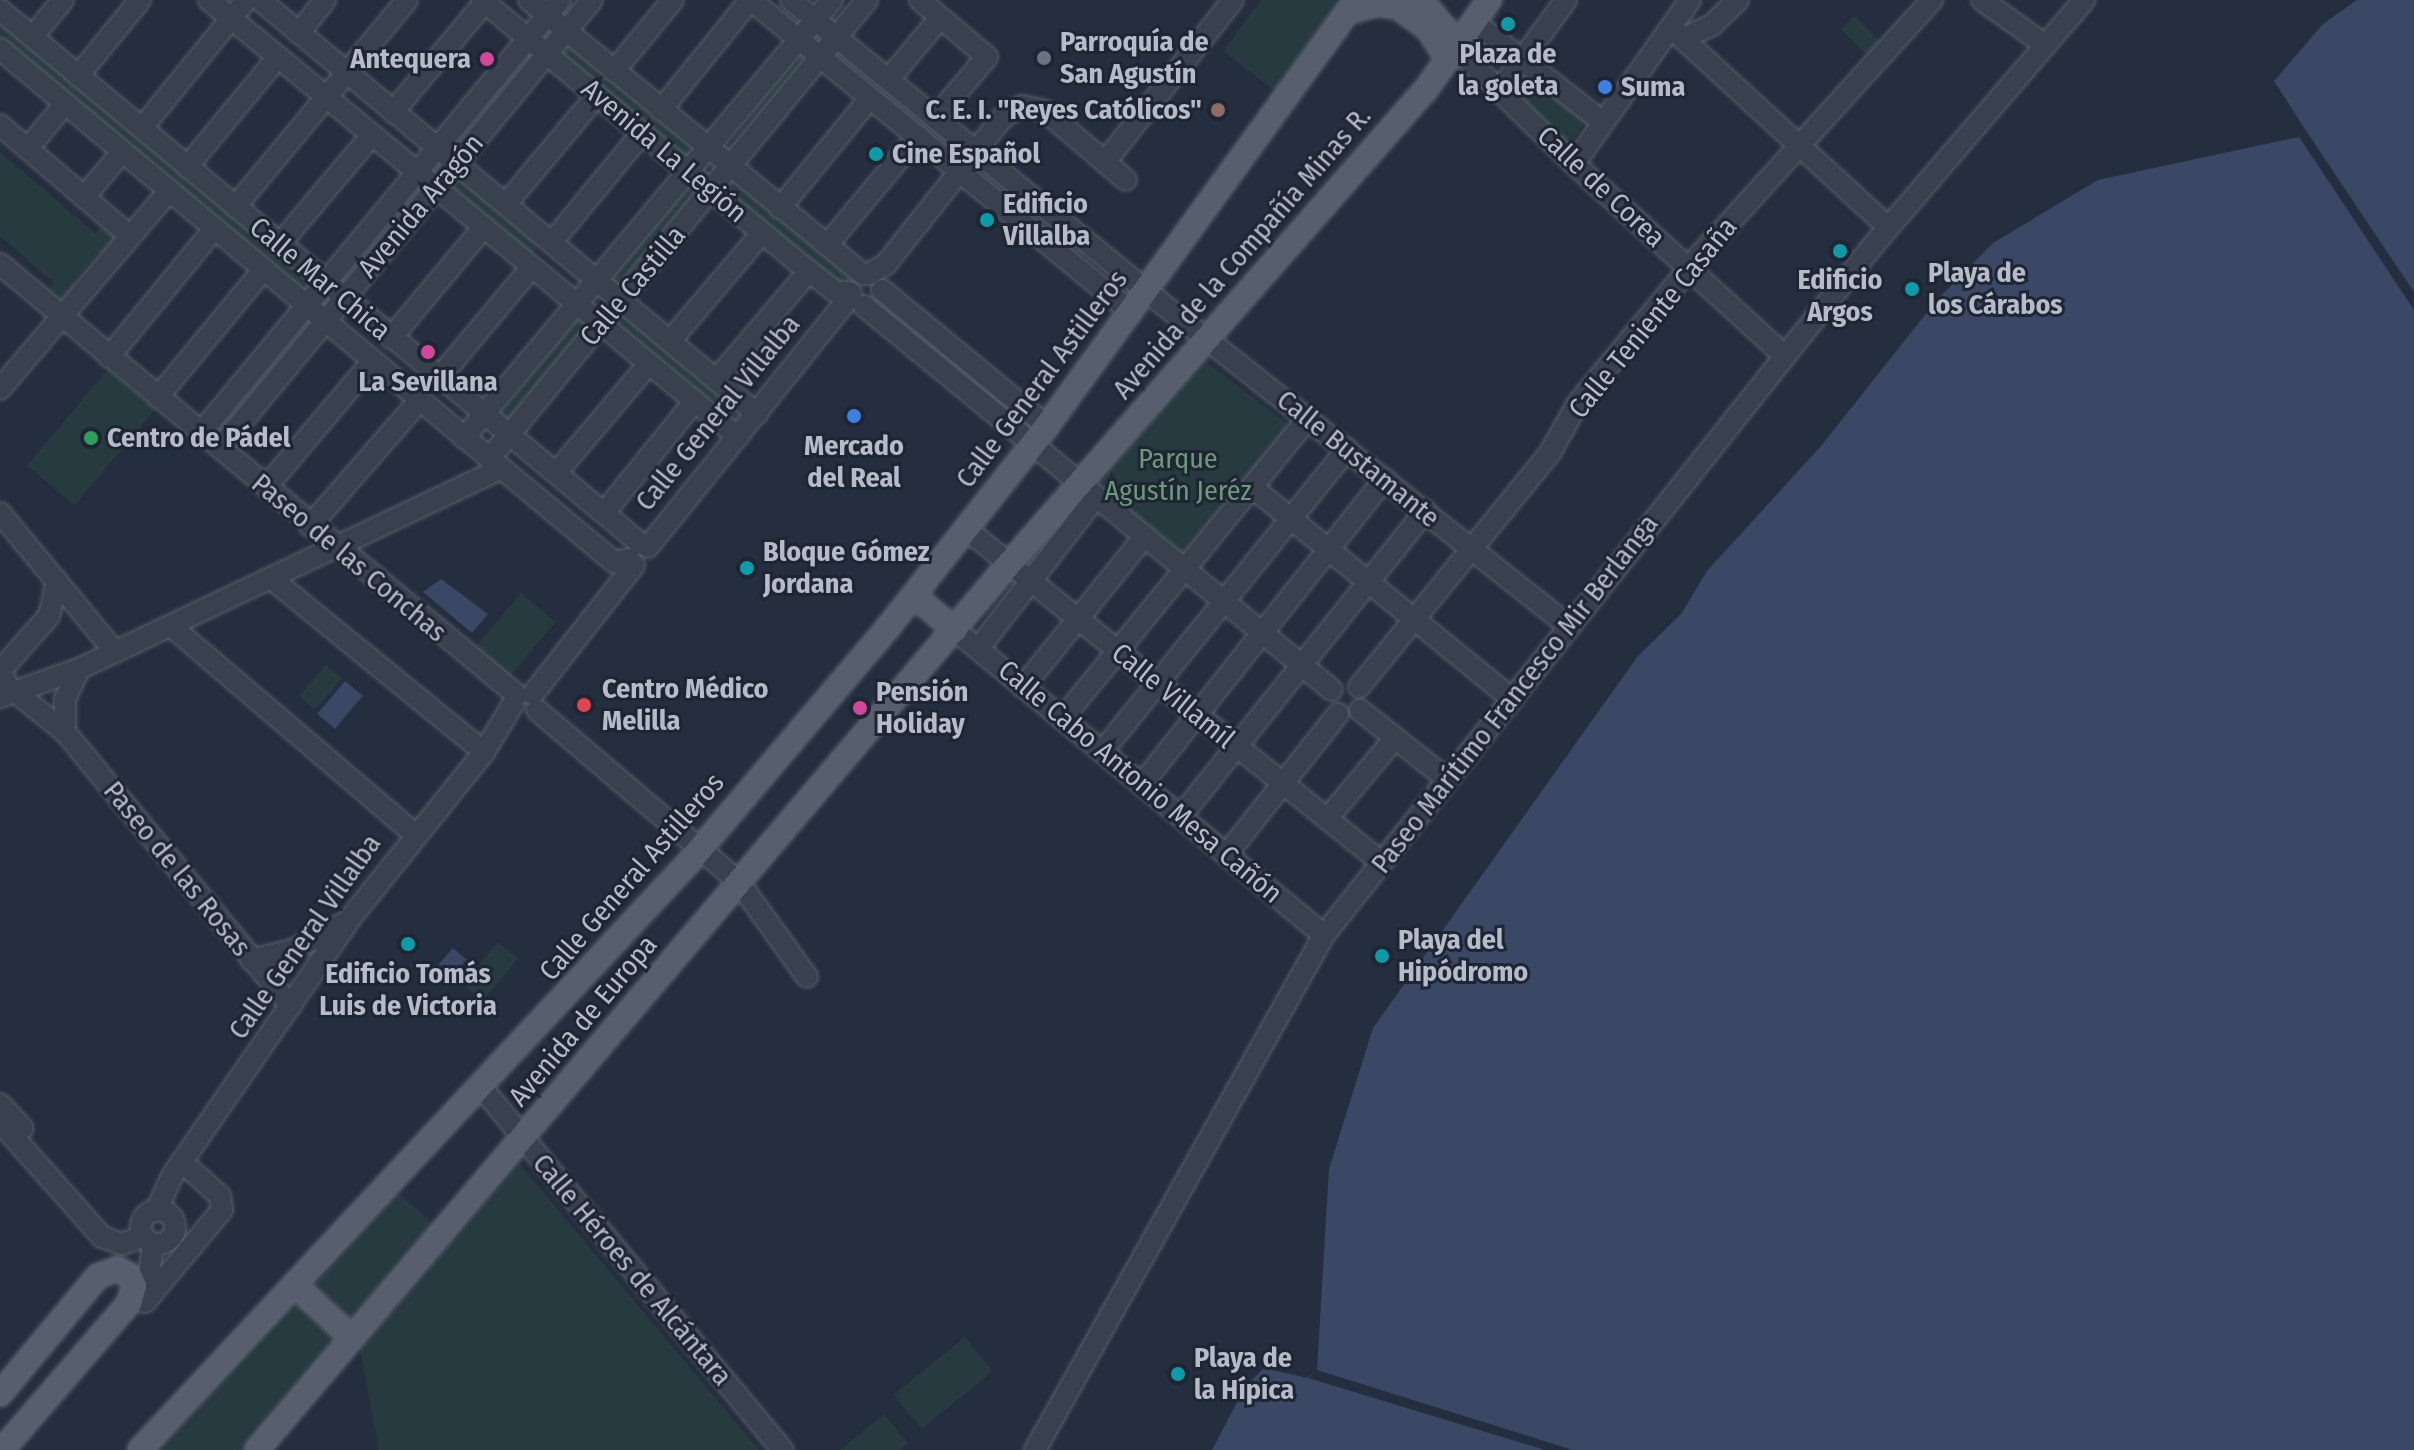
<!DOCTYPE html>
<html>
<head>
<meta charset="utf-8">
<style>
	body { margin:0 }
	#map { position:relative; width:2414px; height:1450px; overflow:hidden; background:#252e3e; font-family:"Fira Sans Condensed",sans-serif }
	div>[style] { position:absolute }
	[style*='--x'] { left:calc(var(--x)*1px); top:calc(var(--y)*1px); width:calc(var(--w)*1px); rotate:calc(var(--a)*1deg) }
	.green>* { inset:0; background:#273a3f; transform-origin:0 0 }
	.water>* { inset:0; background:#3a4865; transform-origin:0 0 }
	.pier>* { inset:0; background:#252e3e }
	.roads { filter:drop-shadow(0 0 2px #575e6c) drop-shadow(0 0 2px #575e6c) }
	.minor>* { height:20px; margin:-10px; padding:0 10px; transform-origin:10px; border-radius:10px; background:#39404e }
	.minor>.ring { margin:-10px; padding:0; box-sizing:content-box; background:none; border:20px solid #39404e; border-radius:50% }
	.major>* { height:24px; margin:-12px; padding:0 12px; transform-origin:12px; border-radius:12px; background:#575f6e }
	.dots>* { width:22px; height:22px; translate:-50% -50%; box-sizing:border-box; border:4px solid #1e2533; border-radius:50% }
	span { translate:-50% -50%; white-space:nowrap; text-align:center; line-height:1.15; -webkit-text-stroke:6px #1e2533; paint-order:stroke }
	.poi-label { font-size:28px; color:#b6bbc9; font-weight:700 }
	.left { translate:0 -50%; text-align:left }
	.right { translate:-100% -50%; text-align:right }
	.street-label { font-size:28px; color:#b6bbc9 }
	.park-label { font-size:28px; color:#6d997b }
</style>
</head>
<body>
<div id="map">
	<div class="green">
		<div style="clip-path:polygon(1261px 0,1346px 0,1280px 95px,1223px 51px)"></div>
		<div style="left:1854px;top:16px;width:40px;height:19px;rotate:44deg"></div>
		<div style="clip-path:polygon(0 19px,315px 284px,309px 297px,0 42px)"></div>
		<div style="left:569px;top:42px;width:168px;height:18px;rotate:40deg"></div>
		<div style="left:798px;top:49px;width:19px;height:129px;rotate:36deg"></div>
		<div style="left:839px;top:49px;width:156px;height:13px;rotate:40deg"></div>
		<div style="clip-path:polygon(1523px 65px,1590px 116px,1565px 150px,1501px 91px)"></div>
		<div style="clip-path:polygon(0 152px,95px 233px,105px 222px,122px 235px,104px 257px,98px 253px,72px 285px,78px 290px,67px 304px,48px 290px,54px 283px,0 236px)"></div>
		<div style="left:987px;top:170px;width:126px;height:13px;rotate:40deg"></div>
		<div style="left:732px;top:177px;width:157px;height:18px;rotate:40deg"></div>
		<div style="left:458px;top:178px;width:105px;height:12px;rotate:40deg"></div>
		<div style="left:688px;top:181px;width:18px;height:129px;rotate:38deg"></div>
		<div style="left:621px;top:310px;width:158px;height:18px;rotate:39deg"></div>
		<div style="left:578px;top:315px;width:18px;height:132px;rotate:38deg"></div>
		<div style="clip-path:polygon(1207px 362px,1289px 425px,1187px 559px,1090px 481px)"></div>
		<div style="left:108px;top:369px;width:62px;height:126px;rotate:40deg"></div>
		<div style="left:521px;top:593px;width:45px;height:74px;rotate:40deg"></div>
		<div style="left:326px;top:665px;width:21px;height:41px;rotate:41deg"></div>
		<div style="left:498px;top:942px;width:26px;height:55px;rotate:40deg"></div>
		<div style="clip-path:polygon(519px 1163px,759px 1450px,379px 1450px,360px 1349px)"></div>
		<div style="left:396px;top:1191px;width:57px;height:131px;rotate:41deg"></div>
		<div style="clip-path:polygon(293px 1295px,339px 1339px,245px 1450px,148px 1450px)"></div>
		<div style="left:965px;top:1337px;width:44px;height:92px;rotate:51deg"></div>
		<div style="clip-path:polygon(884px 1414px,908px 1443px,900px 1450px,840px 1450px)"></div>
	</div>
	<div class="water">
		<div style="clip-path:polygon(2357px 0,2414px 0,2414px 1450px,1212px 1450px,1245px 1387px,1264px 1368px,1307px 1378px,1317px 1370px,1329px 1169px,1373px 1028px,1638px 656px,1681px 614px,1707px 571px,1821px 446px,1936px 301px,1993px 243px,2098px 180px,2299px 137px,2301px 123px,2274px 81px,2323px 24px)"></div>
		<div style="clip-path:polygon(441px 579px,488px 614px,472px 633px,423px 592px)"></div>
		<div style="left:345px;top:681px;width:23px;height:43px;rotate:40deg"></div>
		<div style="left:453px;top:948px;width:18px;height:34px;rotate:41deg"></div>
	</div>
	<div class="pier">
		<div style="clip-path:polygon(2301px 123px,2414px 292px,2414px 310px,2299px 137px)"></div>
		<div style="clip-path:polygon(1317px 1370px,1573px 1450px,1545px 1450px,1308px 1378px)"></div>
	</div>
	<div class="roads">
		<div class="minor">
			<div style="--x:209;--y:0;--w:686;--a:39.56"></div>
			<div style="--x:260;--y:0;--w:647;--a:39.79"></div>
			<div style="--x:482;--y:0;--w:425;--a:39.7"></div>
			<div style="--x:809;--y:271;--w:34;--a:38"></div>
			<div style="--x:836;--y:292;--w:14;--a:0"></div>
			<div style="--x:529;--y:0;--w:432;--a:39.4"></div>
			<div style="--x:751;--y:0;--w:492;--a:39.4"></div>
			<div style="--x:791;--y:0;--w:459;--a:39.3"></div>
			<div style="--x:1146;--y:291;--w:541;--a:38.4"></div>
			<div style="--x:920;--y:0;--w:88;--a:40.4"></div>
			<div style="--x:987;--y:57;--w:80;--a:130.4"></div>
			<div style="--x:1982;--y:0;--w:77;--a:35.5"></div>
			<div style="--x:0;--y:10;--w:834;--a:39.8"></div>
			<div style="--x:1474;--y:22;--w:161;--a:37.9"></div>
			<div style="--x:1671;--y:28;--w:294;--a:42.5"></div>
			<div style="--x:299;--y:33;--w:42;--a:-51.8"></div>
			<div style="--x:32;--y:37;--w:48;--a:-50"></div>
			<div style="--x:1684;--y:38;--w:31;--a:-25"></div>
			<div style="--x:1712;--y:25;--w:36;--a:-44"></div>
			<div style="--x:1456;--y:48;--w:165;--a:44.5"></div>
			<div style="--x:1574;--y:164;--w:285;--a:42.3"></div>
			<div style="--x:0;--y:49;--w:800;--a:39.88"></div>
			<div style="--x:614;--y:562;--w:16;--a:-11"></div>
			<div style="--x:614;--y:71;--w:92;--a:-50.3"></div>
			<div style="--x:78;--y:76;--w:98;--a:-50.8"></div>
			<div style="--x:888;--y:80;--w:81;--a:-50"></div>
			<div style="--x:1499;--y:91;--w:113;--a:-53.6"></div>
			<div style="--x:661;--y:110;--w:141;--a:-51"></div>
			<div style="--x:393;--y:112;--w:142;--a:-50.1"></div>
			<div style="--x:0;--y:125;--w:171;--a:40.5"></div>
			<div style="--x:142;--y:128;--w:165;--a:-50.9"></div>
			<div style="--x:28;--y:148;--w:57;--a:-49.9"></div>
			<div style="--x:1105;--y:162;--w:206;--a:-51.7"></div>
			<div style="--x:1574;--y:164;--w:201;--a:-54.7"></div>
			<div style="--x:187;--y:167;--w:143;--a:-50.4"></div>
			<div style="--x:84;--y:197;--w:59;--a:-49.8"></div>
			<div style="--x:506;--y:204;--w:142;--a:-50.1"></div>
			<div style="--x:235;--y:207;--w:269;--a:-50.3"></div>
			<div style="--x:780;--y:208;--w:142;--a:-50.7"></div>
			<div style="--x:552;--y:242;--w:143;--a:-50.4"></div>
			<div style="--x:279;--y:245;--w:143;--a:-49.8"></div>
			<div style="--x:827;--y:245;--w:142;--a:-50.1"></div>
			<div style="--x:0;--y:264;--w:673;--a:39.82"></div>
			<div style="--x:869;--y:274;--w:20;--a:-30"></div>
			<div style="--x:886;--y:264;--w:186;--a:-51.5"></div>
			<div style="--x:1002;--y:118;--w:23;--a:-31"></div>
			<div style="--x:1022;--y:106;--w:24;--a:12"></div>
			<div style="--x:1045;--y:111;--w:106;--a:40.4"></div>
			<div style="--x:882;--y:290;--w:214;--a:39.5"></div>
			<div style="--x:864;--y:306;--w:605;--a:39.37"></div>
			<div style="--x:391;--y:338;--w:143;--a:-50.1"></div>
			<div style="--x:670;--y:341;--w:142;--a:-49.6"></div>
			<div style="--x:109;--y:357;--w:166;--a:-50.6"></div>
			<div style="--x:439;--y:378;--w:143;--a:-50.1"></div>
			<div style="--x:716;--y:380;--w:143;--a:-49.5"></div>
			<div style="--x:0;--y:389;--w:259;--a:-49.5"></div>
			<div style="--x:158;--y:397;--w:165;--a:-50.4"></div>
			<div style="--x:200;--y:434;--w:564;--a:-50.32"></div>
			<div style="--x:464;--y:438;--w:572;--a:-49.96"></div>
			<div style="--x:220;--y:448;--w:582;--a:-50.3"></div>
			<div style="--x:489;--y:459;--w:595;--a:-50.53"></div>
			<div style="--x:556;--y:473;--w:142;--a:-49.6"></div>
			<div style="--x:266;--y:487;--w:165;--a:-49.7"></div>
			<div style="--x:1252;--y:487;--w:334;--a:39.2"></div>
			<div style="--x:0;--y:513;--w:180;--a:50.4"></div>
			<div style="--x:604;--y:513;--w:143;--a:-51"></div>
			<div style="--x:310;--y:526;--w:166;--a:-48.9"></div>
			<div style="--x:966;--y:529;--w:532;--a:38.74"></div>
			<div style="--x:648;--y:547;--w:324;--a:-51.1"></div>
			<div style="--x:272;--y:579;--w:274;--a:39.2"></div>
			<div style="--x:171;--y:626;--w:322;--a:40.5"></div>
			<div style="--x:955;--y:630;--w:479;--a:39.6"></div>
			<div style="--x:978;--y:649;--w:192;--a:-52.2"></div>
			<div style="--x:0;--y:671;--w:74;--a:-48.3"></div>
			<div style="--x:49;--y:616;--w:36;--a:-77"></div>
			<div style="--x:1;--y:671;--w:17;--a:65"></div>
			<div style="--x:8;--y:686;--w:73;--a:38.9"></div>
			<div style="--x:65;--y:732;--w:355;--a:50.5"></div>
			<div style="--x:1023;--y:687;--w:194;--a:-51.1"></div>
			<div style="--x:1359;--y:687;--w:302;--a:-50.8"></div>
			<div style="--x:1550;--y:453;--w:57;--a:-60.8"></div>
			<div style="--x:1578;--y:403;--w:192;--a:-50.5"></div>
			<div style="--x:1700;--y:255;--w:345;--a:-47.7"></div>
			<div style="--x:533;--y:694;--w:164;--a:-51.9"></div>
			<div style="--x:0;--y:697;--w:84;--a:-19.5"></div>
			<div style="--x:79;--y:669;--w:466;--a:-25.4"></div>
			<div style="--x:537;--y:710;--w:264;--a:40.4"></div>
			<div style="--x:738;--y:881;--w:118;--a:54.3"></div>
			<div style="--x:1360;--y:710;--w:112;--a:38.5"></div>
			<div style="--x:1062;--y:719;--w:390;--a:-50.7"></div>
			<div style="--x:65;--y:732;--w:33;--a:-90"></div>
			<div style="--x:65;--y:699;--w:33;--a:-65"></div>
			<div style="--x:1102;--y:752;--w:390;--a:-51"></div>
			<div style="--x:1142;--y:784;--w:390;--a:-51.5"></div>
			<div style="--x:1181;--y:816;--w:391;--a:-51.3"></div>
			<div style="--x:1327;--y:819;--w:106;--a:-50"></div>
			<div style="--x:1227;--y:854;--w:179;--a:-51.6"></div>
			<div style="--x:251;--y:960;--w:43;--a:-13.4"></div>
			<div style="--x:293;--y:950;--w:55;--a:-28"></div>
			<div style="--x:482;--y:1088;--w:471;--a:50.3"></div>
			<div style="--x:0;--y:1104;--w:33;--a:47"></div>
			<div style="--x:0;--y:1122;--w:154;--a:48.4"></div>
			<div style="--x:102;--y:1237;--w:21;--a:19"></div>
			<div style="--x:122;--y:1244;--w:23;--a:-20"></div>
			<div class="ring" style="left:141px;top:1210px;width:14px;height:14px"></div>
			<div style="--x:156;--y:1211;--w:38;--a:-65"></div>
			<div style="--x:172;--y:1176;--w:311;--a:-55.3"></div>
			<div style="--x:349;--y:920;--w:216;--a:-51.2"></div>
			<div style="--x:484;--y:752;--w:56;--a:-58.9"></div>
			<div style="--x:146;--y:1300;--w:56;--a:-82.9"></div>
			<div style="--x:145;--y:1302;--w:120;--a:-50.1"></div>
			<div style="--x:222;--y:1210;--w:14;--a:-98"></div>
			<div style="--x:220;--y:1196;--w:48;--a:-138.4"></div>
			<div style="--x:1035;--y:1450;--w:591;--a:-60.7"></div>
			<div style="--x:1324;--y:935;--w:878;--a:-51.47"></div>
			<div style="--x:1871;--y:248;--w:327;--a:-49.3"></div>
		</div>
		<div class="major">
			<div style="--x:1421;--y:0;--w:40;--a:50"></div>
			<div style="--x:1348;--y:12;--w:30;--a:-15"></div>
			<div style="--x:1377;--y:4;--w:21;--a:8"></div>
			<div style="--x:1398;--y:7;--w:37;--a:36"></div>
			<div style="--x:1428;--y:29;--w:37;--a:57"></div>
			<div style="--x:914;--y:596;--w:53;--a:39.7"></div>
			<div style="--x:295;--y:1285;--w:78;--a:42.9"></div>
			<div style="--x:0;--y:1394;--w:153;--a:-50.3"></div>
			<div style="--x:98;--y:1276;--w:20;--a:-20"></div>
			<div style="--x:117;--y:1269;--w:13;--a:27"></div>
			<div style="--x:129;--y:1275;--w:12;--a:66"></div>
			<div style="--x:134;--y:1286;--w:18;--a:106"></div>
			<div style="--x:129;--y:1303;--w:194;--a:130.8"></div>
			<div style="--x:140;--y:1450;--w:804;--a:-46.96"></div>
			<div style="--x:689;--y:862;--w:311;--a:-49.7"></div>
			<div style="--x:890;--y:625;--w:253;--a:-51.7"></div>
			<div style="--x:1047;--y:426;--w:526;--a:-54.04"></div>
			<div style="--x:257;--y:1450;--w:1162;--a:-49.68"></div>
			<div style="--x:1009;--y:564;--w:633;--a:-48.71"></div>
			<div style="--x:1427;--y:88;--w:108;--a:-54.8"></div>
		</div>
	</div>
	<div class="dots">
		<div style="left:1508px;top:24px;background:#0f9aa8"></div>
		<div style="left:1044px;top:58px;background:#6b7280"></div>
		<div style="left:487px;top:59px;background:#d1479c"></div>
		<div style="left:1605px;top:87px;background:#3f7fe0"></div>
		<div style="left:1218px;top:110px;background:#8d6e63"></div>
		<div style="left:876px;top:154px;background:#0f9aa8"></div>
		<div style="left:987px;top:220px;background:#0f9aa8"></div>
		<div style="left:1840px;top:251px;background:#0f9aa8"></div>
		<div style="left:1912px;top:289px;background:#0f9aa8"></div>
		<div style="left:428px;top:352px;background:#d1479c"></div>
		<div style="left:854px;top:416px;background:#3f7fe0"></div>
		<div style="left:91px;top:438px;background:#2e9e5b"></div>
		<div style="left:747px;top:568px;background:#0f9aa8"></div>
		<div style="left:584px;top:705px;background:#e0444e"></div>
		<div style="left:860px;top:708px;background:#d1479c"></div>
		<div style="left:408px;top:944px;background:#0f9aa8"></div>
		<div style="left:1382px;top:956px;background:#0f9aa8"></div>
		<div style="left:1178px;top:1374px;background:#0f9aa8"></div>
	</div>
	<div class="poi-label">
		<span class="left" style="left:1060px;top:58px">Parroquía de<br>San Agustín</span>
		<span style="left:1508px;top:70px">Plaza de<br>la goleta</span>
		<span class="right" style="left:471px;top:59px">Antequera</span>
		<span class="left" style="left:1621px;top:87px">Suma</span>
		<span class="right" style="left:1202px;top:110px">C. E. I. "Reyes Católicos"</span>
		<span class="left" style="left:892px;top:154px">Cine Español</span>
		<span class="left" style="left:1003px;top:220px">Edificio<br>Villalba</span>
		<span class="left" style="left:1928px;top:289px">Playa de<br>los Cárabos</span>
		<span style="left:1840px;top:296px">Edificio<br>Argos</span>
		<span style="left:428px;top:382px">La Sevillana</span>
		<span class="left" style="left:107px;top:438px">Centro de Pádel</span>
		<span style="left:854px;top:462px">Mercado<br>del Real</span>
		<span class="left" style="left:763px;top:568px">Bloque Gómez<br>Jordana</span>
		<span class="left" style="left:602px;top:705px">Centro Médico<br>Melilla</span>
		<span class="left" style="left:876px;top:708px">Pensión<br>Holiday</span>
		<span class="left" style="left:1398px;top:956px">Playa del<br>Hipódromo</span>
		<span style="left:408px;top:990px">Edificio Tomás<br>Luis de Victoria</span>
		<span class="left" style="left:1194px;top:1374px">Playa de<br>la Hípica</span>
	</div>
	<div class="street-label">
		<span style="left:664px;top:151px;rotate:40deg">Avenida La Legión</span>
		<span style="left:1601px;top:187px;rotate:43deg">Calle de Corea</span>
		<span style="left:421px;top:206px;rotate:-50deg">Avenida Aragón</span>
		<span style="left:1242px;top:253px;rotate:-49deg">Avenida de la Compañía Minas R.</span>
		<span style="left:320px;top:279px;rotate:40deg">Calle Mar Chica</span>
		<span style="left:633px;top:286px;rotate:-50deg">Calle Castilla</span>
		<span style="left:1653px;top:318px;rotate:-51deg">Calle Teniente Casaña</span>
		<span style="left:1042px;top:379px;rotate:-53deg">Calle General Astilleros</span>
		<span style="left:718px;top:413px;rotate:-51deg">Calle General Villalba</span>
		<span style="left:1358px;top:459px;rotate:39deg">Calle Bustamante</span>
		<span style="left:349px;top:558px;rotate:40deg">Paseo de las Conchas</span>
		<span style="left:1515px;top:694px;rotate:-52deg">Paseo Marítimo Francesco Mir Berlanga</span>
		<span style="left:1173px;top:696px;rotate:39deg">Calle Villamíl</span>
		<span style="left:1140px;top:782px;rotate:40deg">Calle Cabo Antonio Mesa Cañón</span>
		<span style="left:177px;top:869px;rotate:51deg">Paseo de las Rosas</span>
		<span style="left:632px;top:877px;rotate:-49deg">Calle General Astilleros</span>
		<span style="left:305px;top:937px;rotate:-55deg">Calle General Villalba</span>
		<span style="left:583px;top:1021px;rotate:-50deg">Avenida de Europa</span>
		<span style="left:632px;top:1270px;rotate:50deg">Calle Héroes de Alcántara</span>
	</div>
	<div class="park-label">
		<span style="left:1178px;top:475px">Parque<br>Agustín Jeréz</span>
	</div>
</div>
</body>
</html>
